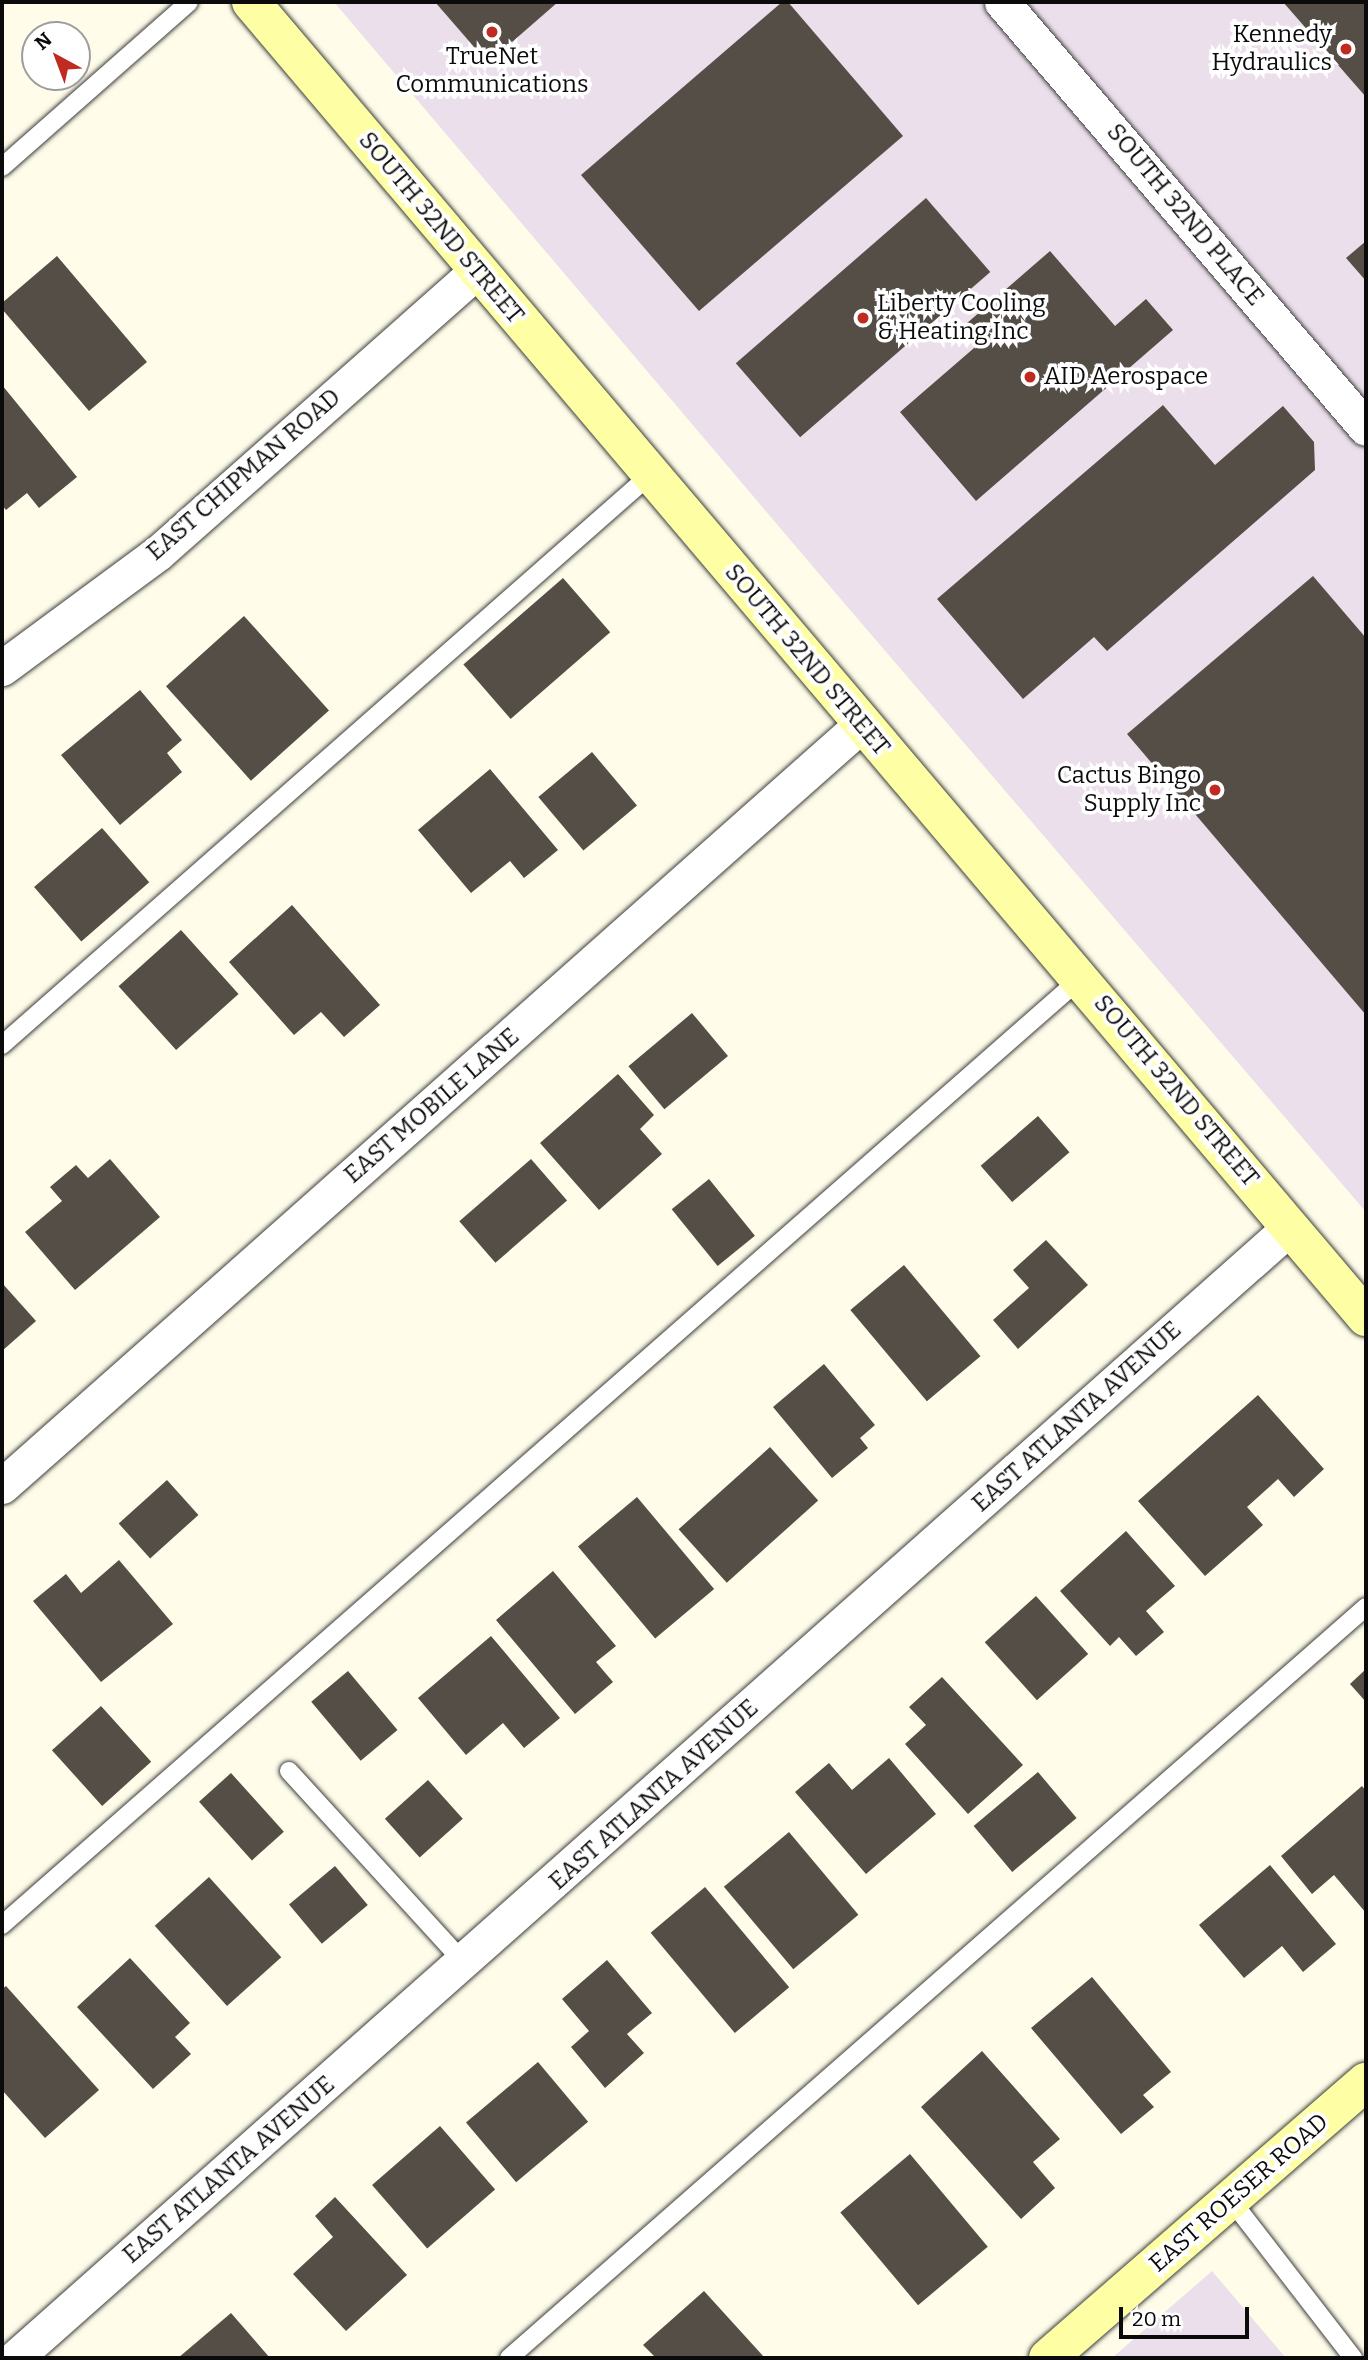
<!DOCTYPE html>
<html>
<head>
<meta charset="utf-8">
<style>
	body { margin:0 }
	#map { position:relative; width:1368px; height:2360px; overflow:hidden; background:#fffde9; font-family:Bitter,serif }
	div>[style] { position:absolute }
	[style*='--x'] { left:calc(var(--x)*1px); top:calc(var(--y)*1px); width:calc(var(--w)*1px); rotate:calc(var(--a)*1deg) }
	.industrial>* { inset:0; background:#ebdfeb }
	.building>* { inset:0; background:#544e47; transform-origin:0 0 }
	.roads { filter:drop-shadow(0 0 2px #3e3e3e) drop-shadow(0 0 2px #3e3e3e) }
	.lane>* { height:18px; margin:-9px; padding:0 9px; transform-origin:9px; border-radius:9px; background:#fff }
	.street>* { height:35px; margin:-17.5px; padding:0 17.5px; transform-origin:17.5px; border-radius:17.5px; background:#fff }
	.secondary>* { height:38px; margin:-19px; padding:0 19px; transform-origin:19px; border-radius:19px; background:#feffa4 }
	.dots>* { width:19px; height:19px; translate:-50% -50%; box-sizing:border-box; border:4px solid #fff; border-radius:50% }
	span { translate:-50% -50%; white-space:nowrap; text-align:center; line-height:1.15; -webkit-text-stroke:7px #fff; paint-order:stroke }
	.poi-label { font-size:24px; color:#0b0b0b }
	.right { translate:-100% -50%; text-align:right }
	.left { translate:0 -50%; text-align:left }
	.street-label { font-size:24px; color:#0b0b0b }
	.frame { position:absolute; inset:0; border:4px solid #0b0b0b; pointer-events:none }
	.north { position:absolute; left:21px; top:21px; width:70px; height:70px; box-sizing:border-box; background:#fff; border:2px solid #9d9d9d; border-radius:50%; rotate:319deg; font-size:19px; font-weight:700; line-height:28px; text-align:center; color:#0b0b0b }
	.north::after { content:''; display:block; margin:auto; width:24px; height:32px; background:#bf2b20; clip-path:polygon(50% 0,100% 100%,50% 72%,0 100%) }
	.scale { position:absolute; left:1119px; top:2307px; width:130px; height:32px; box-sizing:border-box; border:4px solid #0b0b0b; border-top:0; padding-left:9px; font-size:21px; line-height:24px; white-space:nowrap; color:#0b0b0b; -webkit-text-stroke:5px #fff; paint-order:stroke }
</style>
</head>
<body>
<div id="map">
	<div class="industrial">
		<div style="clip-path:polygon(334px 2px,1366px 2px,1366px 1212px,803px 555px)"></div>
		<div style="clip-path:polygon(1212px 2271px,1286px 2358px,1112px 2358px)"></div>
	</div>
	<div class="building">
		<div style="clip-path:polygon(435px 2px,558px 2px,488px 63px)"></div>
		<div style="clip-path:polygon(782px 2px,788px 2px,903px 136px,699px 311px,581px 175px)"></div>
		<div style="clip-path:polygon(1283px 2px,1366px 2px,1366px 97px)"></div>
		<div style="left:926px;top:198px;width:98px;height:252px;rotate:49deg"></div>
		<div style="clip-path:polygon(1366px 241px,1366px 281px,1346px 258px)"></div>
		<div style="clip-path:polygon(1050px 251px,1115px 326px,1146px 299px,1173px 330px,976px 501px,900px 412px,981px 342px,966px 324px)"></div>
		<div style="clip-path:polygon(57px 256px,147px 362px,89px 411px,2px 309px,2px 303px)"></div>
		<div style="clip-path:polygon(2px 385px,77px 477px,39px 508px,27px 493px,6px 510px,2px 505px)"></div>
		<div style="clip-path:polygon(1163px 405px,1215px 465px,1283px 406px,1314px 442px,1315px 470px,1107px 651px,1094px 637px,1023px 699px,937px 599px)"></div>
		<div style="clip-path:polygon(1313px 576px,1366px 638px,1366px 1015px,1127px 734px)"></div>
		<div style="left:563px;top:578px;width:72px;height:132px;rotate:49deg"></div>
		<div style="left:244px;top:616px;width:127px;height:105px;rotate:48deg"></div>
		<div style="clip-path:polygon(140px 690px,182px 740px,167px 753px,182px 772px,120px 825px,61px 755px)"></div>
		<div style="left:592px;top:752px;width:70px;height:70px;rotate:50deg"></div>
		<div style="clip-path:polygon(490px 769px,558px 850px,524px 878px,510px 861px,471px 893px,418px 830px)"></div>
		<div style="left:102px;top:828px;width:72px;height:90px;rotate:49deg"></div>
		<div style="clip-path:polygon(292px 905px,380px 1005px,344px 1037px,321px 1012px,294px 1035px,229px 962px)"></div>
		<div style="left:181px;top:930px;width:86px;height:84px;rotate:48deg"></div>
		<div style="left:692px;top:1013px;width:56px;height:83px;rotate:50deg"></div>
		<div style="clip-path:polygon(618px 1074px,654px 1115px,640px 1129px,662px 1154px,599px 1210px,540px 1143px)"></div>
		<div style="left:1038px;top:1116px;width:48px;height:76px;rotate:49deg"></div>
		<div style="clip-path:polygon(110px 1159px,160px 1217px,75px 1290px,25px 1232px,62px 1201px,50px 1187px,76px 1165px,88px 1178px)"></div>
		<div style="left:531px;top:1159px;width:55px;height:95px;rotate:49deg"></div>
		<div style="left:709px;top:1179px;width:73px;height:48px;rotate:51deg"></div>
		<div style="clip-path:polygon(1046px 1240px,1088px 1285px,1018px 1349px,993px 1320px,1029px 1288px,1013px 1270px)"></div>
		<div style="left:904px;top:1265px;width:119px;height:70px;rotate:50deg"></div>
		<div style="clip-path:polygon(2px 1283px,36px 1321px,2px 1351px)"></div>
		<div style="clip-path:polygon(824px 1364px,875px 1425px,860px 1438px,868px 1448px,832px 1478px,773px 1407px)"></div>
		<div style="clip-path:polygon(1258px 1395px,1324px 1469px,1294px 1497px,1278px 1479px,1247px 1507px,1263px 1525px,1205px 1576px,1138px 1501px)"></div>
		<div style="left:770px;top:1447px;width:72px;height:123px;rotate:48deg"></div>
		<div style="left:167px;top:1480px;width:47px;height:65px;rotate:48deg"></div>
		<div style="left:637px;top:1497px;width:120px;height:77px;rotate:50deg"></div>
		<div style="clip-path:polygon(1126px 1531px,1175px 1586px,1146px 1611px,1164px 1632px,1136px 1656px,1119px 1637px,1110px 1646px,1060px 1591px)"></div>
		<div style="clip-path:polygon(119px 1560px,173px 1624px,101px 1682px,33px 1601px,66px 1574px,81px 1593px)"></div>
		<div style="clip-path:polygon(553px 1571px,616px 1646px,596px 1662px,613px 1682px,575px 1714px,496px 1620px)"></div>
		<div style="left:1036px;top:1596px;width:78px;height:69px;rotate:48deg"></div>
		<div style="clip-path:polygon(491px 1636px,560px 1718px,524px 1748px,503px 1723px,466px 1755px,418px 1698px)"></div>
		<div style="clip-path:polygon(1366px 1669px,1366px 1702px,1350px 1684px)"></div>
		<div style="left:348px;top:1671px;width:77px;height:48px;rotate:50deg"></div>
		<div style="clip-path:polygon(942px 1677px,1023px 1765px,968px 1814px,905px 1744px,926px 1725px,909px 1707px)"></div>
		<div style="left:101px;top:1706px;width:75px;height:66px;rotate:48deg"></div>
		<div style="clip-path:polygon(889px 1758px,936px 1814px,866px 1874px,795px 1792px,829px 1763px,852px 1790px)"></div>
		<div style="left:1038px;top:1772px;width:60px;height:84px;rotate:50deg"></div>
		<div style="left:231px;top:1773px;width:79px;height:43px;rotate:48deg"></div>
		<div style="left:428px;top:1780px;width:52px;height:58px;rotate:48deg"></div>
		<div style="clip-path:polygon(1362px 1786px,1366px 1791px,1366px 1913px,1334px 1875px,1312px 1894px,1281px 1856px)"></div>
		<div style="left:789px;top:1832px;width:108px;height:85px;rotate:50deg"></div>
		<div style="clip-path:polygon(1270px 1865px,1336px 1944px,1303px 1972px,1282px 1946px,1244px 1978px,1199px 1925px)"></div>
		<div style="left:335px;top:1866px;width:51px;height:60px;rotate:50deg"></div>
		<div style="left:209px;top:1877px;width:108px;height:73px;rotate:48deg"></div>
		<div style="left:705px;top:1887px;width:131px;height:71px;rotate:50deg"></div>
		<div style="clip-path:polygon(130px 1958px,190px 2023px,175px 2037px,191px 2054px,153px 2089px,77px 2007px)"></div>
		<div style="clip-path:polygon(607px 1960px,652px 2013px,627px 2034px,644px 2053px,605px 2088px,571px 2047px,589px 2031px,562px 1999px)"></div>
		<div style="clip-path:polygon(1092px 1977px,1171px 2072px,1143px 2095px,1154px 2107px,1121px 2134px,1031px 2028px)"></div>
		<div style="clip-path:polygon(6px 1986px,99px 2090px,45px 2138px,2px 2090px,2px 1989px)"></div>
		<div style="clip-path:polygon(982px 2051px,1060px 2139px,1033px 2162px,1055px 2188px,1021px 2219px,921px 2107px)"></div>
		<div style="left:538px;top:2062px;width:78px;height:94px;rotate:50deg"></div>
		<div style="left:440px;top:2126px;width:84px;height:90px;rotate:49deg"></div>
		<div style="left:910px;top:2154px;width:121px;height:91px;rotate:50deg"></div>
		<div style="clip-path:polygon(335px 2197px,407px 2275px,346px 2331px,293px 2274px,333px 2237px,315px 2216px)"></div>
		<div style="clip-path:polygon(704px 2291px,765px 2358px,656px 2358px,643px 2345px)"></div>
		<div style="clip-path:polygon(231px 2313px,270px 2358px,178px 2358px)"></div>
	</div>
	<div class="roads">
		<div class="lane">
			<div style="--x:2;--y:167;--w:249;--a:-41.4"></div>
			<div style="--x:2;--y:1045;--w:863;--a:-41.34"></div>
			<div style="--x:289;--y:1771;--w:261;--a:47.6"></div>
			<div style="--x:2;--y:1925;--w:1434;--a:-41.27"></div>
			<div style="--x:1231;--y:2200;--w:200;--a:52.3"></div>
			<div style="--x:509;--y:2358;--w:1139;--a:-41.23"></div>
		</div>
		<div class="street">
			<div style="--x:1002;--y:2;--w:560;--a:49.49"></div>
			<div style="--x:2;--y:668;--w:194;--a:-36.4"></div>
			<div style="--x:158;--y:553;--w:426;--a:-41.5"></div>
			<div style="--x:2;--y:1486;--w:1148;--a:-41.54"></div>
			<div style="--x:15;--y:2358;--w:1704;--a:-41.57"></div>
		</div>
		<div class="secondary">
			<div style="--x:251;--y:2;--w:1724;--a:49.71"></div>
			<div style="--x:1048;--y:2358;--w:421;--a:-41"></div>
		</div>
	</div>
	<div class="dots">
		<div style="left:492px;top:32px;background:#bf2b20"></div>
		<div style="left:1346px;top:49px;background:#bf2b20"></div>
		<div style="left:863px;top:318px;background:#bf2b20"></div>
		<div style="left:1030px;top:377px;background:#bf2b20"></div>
		<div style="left:1215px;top:790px;background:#bf2b20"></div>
	</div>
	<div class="poi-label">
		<span class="right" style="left:1332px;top:49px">Kennedy<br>Hydraulics</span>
		<span style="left:492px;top:71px">TrueNet<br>Communications</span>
		<span class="left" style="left:877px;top:318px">Liberty Cooling<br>&amp; Heating Inc</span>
		<span class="left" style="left:1044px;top:377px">AID Aerospace</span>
		<span class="right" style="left:1201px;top:790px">Cactus Bingo<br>Supply Inc</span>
	</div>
	<div class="street-label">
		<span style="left:1185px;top:215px;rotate:50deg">SOUTH 32ND PLACE</span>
		<span style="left:441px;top:228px;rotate:50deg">SOUTH 32ND STREET</span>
		<span style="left:244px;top:475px;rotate:-41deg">EAST CHIPMAN ROAD</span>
		<span style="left:807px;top:660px;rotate:50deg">SOUTH 32ND STREET</span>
		<span style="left:1176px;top:1091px;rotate:50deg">SOUTH 32ND STREET</span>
		<span style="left:432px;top:1106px;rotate:-41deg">EAST MOBILE LANE</span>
		<span style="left:1077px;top:1417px;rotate:-42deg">EAST ATLANTA AVENUE</span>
		<span style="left:654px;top:1795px;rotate:-42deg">EAST ATLANTA AVENUE</span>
		<span style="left:229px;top:2170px;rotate:-41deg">EAST ATLANTA AVENUE</span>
		<span style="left:1239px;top:2193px;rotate:-41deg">EAST ROESER ROAD</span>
	</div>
	<div class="frame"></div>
	<div class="north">N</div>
	<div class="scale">20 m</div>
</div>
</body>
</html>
